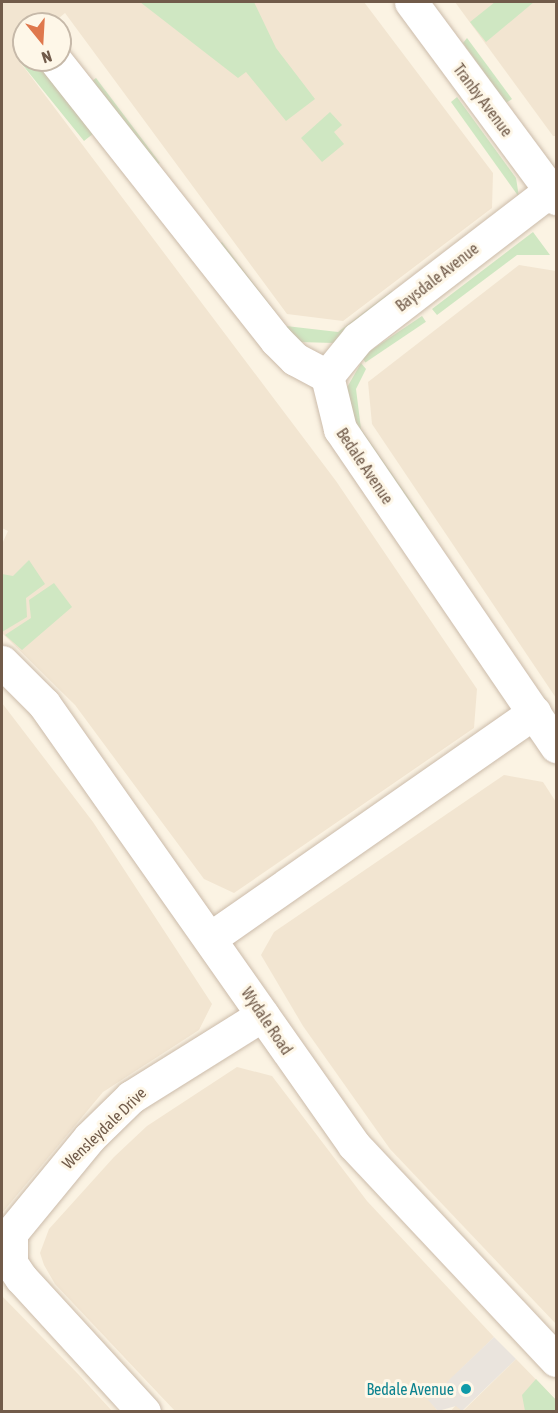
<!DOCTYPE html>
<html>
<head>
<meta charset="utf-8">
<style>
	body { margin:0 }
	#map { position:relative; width:558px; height:1413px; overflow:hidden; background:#fbf3e3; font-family:"Asap Condensed",sans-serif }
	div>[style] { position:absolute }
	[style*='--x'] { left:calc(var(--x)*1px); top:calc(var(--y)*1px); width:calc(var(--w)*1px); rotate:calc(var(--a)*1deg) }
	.residential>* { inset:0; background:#f2e5d1 }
	.industrial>* { inset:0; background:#eae4dd }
	.green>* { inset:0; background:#cfe7c2; transform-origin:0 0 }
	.roads { filter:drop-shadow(0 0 2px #cbbbaa) drop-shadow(0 0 2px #cbbbaa) }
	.street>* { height:33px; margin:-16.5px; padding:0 16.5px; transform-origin:16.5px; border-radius:16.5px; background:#fff }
	.dots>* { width:16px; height:16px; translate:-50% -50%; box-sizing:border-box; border:3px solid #fef7e8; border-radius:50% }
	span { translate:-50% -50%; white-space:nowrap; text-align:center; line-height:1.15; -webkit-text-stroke:6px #fef7e8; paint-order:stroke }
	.street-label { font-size:16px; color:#715b4a }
	.culture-label { font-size:16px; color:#0d838f }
	.right { translate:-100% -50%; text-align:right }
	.frame { position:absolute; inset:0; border:3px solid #715b4a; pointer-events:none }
	.north { position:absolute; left:12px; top:12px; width:60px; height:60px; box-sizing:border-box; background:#fef7e8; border:2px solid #c6b9a9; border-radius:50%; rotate:162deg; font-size:16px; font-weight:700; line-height:24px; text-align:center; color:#715b4a }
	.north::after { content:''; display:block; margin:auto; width:21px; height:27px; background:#df784d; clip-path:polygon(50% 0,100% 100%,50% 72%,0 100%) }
</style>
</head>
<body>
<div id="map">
	<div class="residential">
		<div style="clip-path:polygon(2px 2px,364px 2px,493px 173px,492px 208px,343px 321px,287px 314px,65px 13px,52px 24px,24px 24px,24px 46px,17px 58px,336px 481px,477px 689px,474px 728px,234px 893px,204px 879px,75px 705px,2px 633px,2px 544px,8px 531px,2px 528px)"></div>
		<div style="clip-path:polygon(455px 2px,556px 2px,556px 136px,553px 136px)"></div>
		<div style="clip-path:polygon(519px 265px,556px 271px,556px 698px,372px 424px,368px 382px)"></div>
		<div style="clip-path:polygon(2px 703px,93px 822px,212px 1004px,199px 1030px,103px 1092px,2px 1213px)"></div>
		<div style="clip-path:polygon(504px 775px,543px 782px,556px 802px,556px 1324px,390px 1149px,303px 1026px,261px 955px,274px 932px)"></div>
		<div style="clip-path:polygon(237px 1067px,272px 1076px,367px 1201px,494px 1337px,429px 1400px,438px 1411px,175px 1411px,55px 1284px,44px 1265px,40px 1253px,49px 1229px,114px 1157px,147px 1126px)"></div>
		<div style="clip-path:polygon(2px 1296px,79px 1375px,112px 1411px,2px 1411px)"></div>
		<div style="clip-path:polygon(516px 1359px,556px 1400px,556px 1411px,450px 1412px,456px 1405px,463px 1411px)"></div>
	</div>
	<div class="industrial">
		<div style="clip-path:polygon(494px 1337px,516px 1359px,462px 1411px,456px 1406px,438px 1411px,428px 1400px)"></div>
	</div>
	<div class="green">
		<div style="clip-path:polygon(140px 2px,254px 2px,276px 48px,315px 99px,286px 121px,246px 72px,238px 78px)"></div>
		<div style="clip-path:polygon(495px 2px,534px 2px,486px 42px,470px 22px)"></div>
		<div style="clip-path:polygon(467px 38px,512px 99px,506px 103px,463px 43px)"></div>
		<div style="clip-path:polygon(24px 46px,24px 60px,34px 60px,94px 133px,84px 141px,17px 58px)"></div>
		<div style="left:96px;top:78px;width:106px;height:7px;rotate:53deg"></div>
		<div style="clip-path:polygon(457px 97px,516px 178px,519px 197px,451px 102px)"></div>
		<div style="clip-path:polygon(330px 112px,342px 125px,334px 132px,344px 144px,322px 162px,301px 138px)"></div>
		<div style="clip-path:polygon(533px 232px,550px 255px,517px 255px,437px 315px,432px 309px)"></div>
		<div style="clip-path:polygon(222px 242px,286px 326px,338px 332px,392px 291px,396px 297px,334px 343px,298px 342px,216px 246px)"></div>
		<div style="left:422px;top:316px;width:7px;height:73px;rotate:56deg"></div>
		<div style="clip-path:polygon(361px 363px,366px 369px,356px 389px,361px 429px,424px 520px,418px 523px,358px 436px,345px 391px)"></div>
		<div style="clip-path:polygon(29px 560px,45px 584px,26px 598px,27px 617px,2px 632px,2px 574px,13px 576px)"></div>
		<div style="clip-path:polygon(54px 583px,72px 607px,22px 650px,5px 635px,31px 618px,29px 600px)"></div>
		<div style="clip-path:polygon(536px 1379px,556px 1400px,556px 1411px,525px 1411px,522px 1395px)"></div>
	</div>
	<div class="roads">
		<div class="street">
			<div style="--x:411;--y:2;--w:244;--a:53.5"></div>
			<div style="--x:55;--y:60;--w:357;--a:51.7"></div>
			<div style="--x:276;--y:340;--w:27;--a:45"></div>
			<div style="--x:295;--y:359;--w:36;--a:28"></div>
			<div style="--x:327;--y:376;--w:55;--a:76.2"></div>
			<div style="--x:340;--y:429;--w:384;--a:55.7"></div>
			<div style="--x:327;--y:376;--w:49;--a:-50.8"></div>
			<div style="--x:358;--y:338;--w:250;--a:-37.5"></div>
			<div style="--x:2;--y:662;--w:59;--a:45"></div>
			<div style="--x:44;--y:704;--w:539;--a:54.89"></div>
			<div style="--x:354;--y:1145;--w:295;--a:46.8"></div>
			<div style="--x:212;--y:937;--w:393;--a:-34.9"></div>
			<div style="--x:144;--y:1412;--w:182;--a:-132.5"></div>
			<div style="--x:21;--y:1278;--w:18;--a:-124"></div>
			<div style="--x:11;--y:1263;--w:30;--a:-90"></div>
			<div style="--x:11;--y:1233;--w:123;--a:-50.6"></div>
			<div style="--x:89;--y:1138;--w:59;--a:-44.3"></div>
			<div style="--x:131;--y:1097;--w:155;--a:-32"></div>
		</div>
	</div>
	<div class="dots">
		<div style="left:466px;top:1389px;background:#0f9aa8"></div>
	</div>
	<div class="street-label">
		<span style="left:483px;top:100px;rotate:53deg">Tranby Avenue</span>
		<span style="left:437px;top:277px;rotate:-38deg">Baysdale Avenue</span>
		<span style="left:365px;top:466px;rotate:56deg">Bedale Avenue</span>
		<span style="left:267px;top:1021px;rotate:56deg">Wydale Road</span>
		<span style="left:104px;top:1128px;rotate:-44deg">Wensleydale Drive</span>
	</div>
	<div class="culture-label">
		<span class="right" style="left:454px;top:1389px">Bedale Avenue</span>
	</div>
	<div class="frame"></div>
	<div class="north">N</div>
</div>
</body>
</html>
